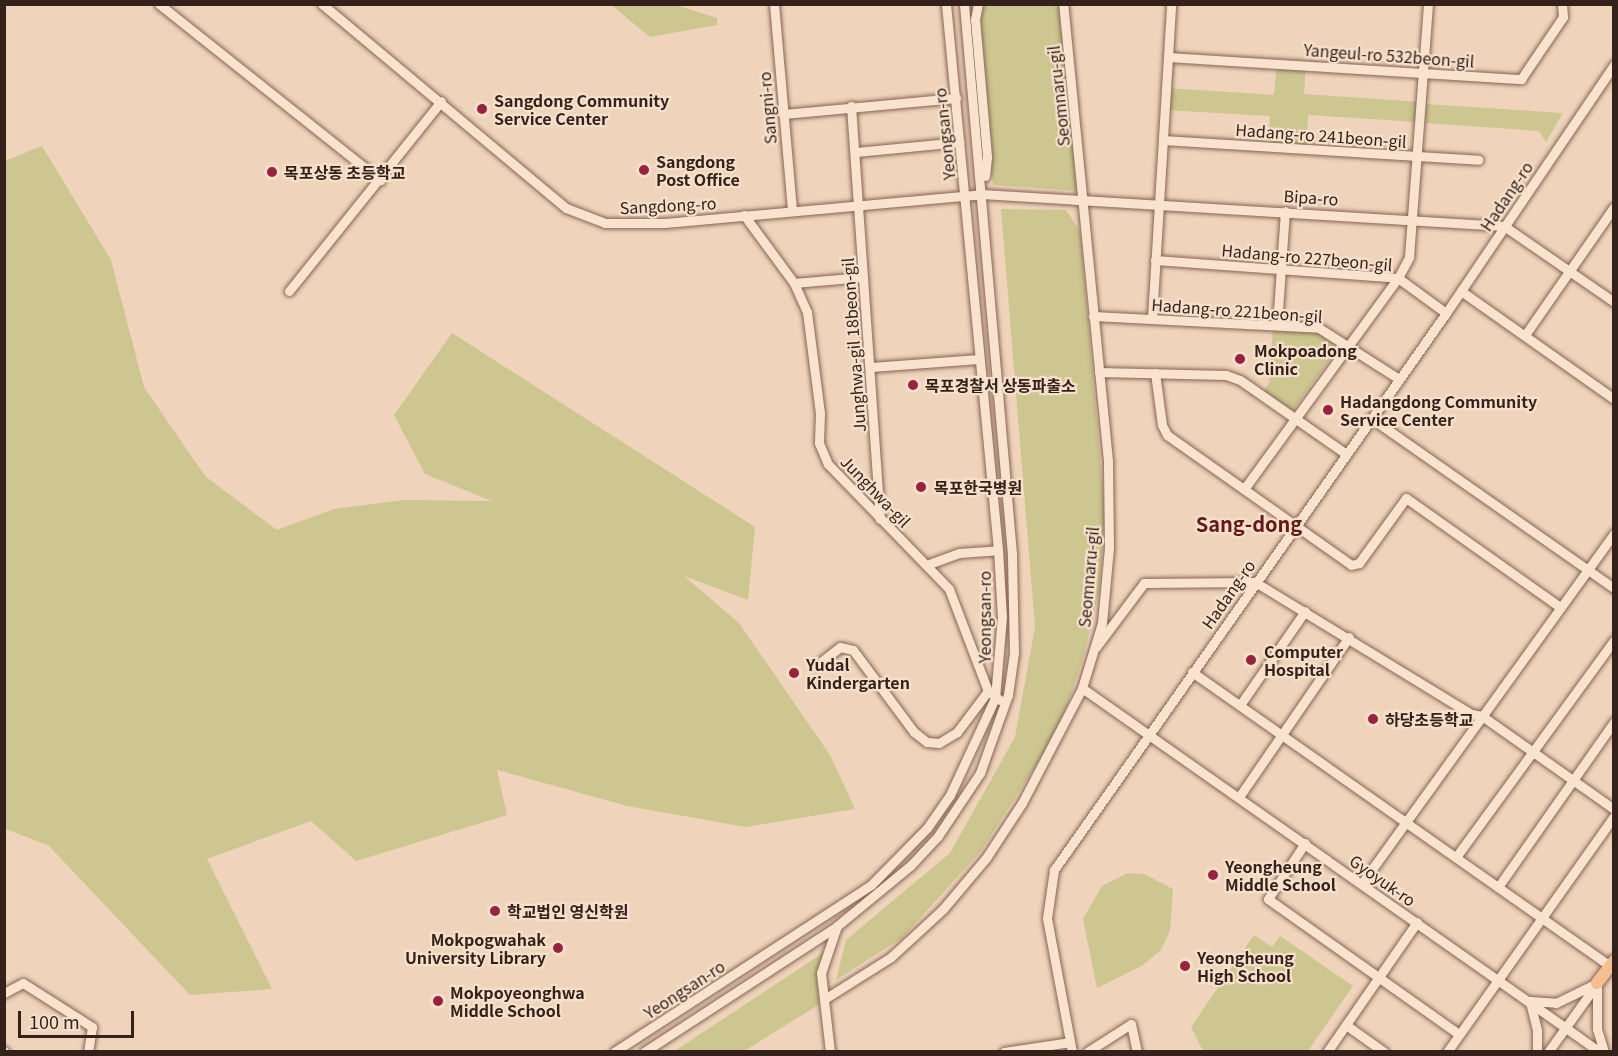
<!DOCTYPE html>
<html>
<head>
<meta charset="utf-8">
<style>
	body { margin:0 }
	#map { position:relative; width:1618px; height:1056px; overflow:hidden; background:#efd4bb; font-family:Georgia,"Noto Sans KR",serif }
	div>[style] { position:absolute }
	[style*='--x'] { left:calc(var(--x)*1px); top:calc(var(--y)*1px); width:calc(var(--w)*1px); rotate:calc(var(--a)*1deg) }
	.green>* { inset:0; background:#cdc690 }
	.roads { filter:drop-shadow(0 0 2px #866455) drop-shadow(0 0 2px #866455) }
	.minor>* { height:9px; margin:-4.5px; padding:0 4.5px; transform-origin:4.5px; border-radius:4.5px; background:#fae3ce }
	.major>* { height:12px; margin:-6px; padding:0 6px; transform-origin:6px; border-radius:6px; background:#f5bf90 }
	.dots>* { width:16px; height:16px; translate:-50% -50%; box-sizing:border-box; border:3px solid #f6e0cb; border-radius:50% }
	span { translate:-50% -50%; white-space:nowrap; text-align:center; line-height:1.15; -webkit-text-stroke:4.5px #f6e0cb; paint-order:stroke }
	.street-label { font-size:16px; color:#35211a }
	.poi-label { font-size:16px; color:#35211a; font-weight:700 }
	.left { translate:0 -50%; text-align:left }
	.right { translate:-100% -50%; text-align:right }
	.quarter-label { font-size:20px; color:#631819; font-weight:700 }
	.frame { position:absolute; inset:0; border:6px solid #35211a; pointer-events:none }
	.scale { position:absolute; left:18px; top:1011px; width:116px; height:27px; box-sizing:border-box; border:3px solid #35211a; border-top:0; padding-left:8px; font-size:18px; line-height:21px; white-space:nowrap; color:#35211a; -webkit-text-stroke:4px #f6e0cb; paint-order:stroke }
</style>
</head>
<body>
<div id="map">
	<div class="green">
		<div style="clip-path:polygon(611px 5px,676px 5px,717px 18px,717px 25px,650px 37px)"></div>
		<div style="clip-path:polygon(984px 5px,1059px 5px,1078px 191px,993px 185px,979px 21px)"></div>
		<div style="clip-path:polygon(1277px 62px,1306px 64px,1304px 94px,1421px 102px,1419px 122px,1308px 115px,1306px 149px,1268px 146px,1270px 116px,1164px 110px,1166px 88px,1274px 95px)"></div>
		<div style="clip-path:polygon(1426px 104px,1563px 113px,1546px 142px,1539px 131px,1425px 123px)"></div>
		<div style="clip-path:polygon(42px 146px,111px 260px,144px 387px,205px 476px,277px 530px,334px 509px,404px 500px,492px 501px,425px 474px,394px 415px,452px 333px,755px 527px,748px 600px,684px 576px,739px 623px,830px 755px,855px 809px,746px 827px,627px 806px,497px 770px,507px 815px,356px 861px,311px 821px,207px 859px,272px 989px,190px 995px,48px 845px,5px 829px,5px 161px)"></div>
		<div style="clip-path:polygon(1001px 209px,1066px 210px,1080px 231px,1105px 515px,1099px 591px,1083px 659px,1059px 729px,981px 851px,902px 938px,836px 980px,846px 940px,950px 853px,1015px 737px,1035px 627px)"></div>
		<div style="clip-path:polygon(1273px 328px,1322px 332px,1338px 348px,1291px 413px,1263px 392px,1269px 383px)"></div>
		<div style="clip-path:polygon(1128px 873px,1144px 874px,1173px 889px,1170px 931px,1161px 950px,1143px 965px,1097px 988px,1083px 919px,1102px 886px)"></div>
		<div style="clip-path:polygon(1254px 935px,1272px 947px,1280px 936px,1353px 986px,1308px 1051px,1203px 1051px,1191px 1027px)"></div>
		<div style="clip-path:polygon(826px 951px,819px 964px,820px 1004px,744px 1051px,673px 1052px)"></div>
	</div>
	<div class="roads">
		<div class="minor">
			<div style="--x:159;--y:4;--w:283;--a:38.5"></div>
			<div style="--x:322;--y:4;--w:318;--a:39.9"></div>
			<div style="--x:566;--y:208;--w:42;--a:21"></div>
			<div style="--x:605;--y:223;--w:60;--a:0"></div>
			<div style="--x:665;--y:223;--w:318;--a:-5.2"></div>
			<div style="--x:982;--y:194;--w:523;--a:3.51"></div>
			<div style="--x:1504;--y:226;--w:134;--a:34.6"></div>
			<div style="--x:774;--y:4;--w:206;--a:85"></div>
			<div style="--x:978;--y:4;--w:15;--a:101"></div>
			<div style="--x:975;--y:19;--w:139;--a:85"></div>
			<div style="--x:987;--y:157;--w:19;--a:96"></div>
			<div style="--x:1168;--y:57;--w:354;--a:3.6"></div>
			<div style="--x:1521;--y:79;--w:75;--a:-55.9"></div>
			<div style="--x:1563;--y:17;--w:13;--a:-94"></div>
			<div style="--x:851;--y:106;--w:414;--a:86"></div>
			<div style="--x:783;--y:114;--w:174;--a:-5.3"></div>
			<div style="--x:1163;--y:140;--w:316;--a:3.6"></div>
			<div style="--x:856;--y:152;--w:104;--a:-5.5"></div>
			<div style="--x:744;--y:215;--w:84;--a:53.7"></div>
			<div style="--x:794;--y:283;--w:32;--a:66"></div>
			<div style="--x:807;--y:312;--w:102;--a:82.7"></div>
			<div style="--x:820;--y:413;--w:30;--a:92"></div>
			<div style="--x:819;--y:443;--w:23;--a:67"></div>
			<div style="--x:828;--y:464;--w:174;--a:45.9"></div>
			<div style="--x:949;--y:589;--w:109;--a:69.1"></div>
			<div style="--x:988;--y:691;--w:15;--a:37"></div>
			<div style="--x:1155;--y:260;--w:244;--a:4.2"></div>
			<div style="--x:1398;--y:278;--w:59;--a:36.1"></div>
			<div style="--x:794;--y:283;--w:69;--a:-5"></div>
			<div style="--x:289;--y:291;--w:243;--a:-51.3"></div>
			<div style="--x:1461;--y:291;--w:187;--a:35.2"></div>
			<div style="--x:1093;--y:316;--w:226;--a:3"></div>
			<div style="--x:1319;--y:328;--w:95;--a:32.5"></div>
			<div style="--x:1152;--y:318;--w:315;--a:-86.5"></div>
			<div style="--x:1277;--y:325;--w:114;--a:-86"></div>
			<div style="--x:1525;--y:335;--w:156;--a:-55.2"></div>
			<div style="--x:871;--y:367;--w:108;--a:-4.2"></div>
			<div style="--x:1099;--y:372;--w:127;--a:1.4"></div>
			<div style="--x:1226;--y:375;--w:15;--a:20"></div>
			<div style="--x:1240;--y:380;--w:129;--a:34.9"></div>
			<div style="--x:1155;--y:373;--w:52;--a:82.3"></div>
			<div style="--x:1162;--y:425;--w:11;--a:63"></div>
			<div style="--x:1167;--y:435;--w:225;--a:35.2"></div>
			<div style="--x:1351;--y:565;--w:8;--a:-14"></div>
			<div style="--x:1359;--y:563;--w:80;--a:-54.1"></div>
			<div style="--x:1406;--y:498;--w:189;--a:35.3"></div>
			<div style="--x:1371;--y:418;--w:297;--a:35"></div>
			<div style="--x:1244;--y:489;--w:261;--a:-53.9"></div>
			<div style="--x:1398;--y:278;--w:24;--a:-62"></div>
			<div style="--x:1409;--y:257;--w:254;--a:-85.7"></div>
			<div style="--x:929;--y:564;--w:32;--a:-20"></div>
			<div style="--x:959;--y:553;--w:39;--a:-4"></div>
			<div style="--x:1096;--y:647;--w:80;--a:-53.1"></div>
			<div style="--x:1144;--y:583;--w:111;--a:-0.5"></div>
			<div style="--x:1255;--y:582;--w:253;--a:31.4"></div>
			<div style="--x:1471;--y:714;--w:11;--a:10"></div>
			<div style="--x:1482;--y:716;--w:161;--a:35.2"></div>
			<div style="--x:817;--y:665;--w:29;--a:-38"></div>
			<div style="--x:840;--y:647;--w:13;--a:13"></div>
			<div style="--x:853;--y:650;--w:102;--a:53.4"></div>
			<div style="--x:914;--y:732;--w:16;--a:38"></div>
			<div style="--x:927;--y:742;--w:12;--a:5"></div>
			<div style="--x:939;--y:743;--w:21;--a:-31"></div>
			<div style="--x:957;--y:732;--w:51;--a:-52.9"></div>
			<div style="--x:1192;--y:672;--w:511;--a:35.12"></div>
			<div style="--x:1082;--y:688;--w:633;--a:35.1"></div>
			<div style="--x:1240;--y:705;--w:114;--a:-55.3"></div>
			<div style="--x:1239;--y:797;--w:194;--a:-55.5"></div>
			<div style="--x:1305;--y:843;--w:67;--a:123.5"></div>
			<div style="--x:1268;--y:899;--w:234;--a:35.3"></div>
			<div style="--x:1456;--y:857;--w:268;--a:-53.9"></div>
			<div style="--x:1362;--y:883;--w:431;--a:-54.2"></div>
			<div style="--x:1498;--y:887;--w:202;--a:-54.9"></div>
			<div style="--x:1597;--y:983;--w:46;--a:90"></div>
			<div style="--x:1597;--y:1029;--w:24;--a:73"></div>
			<div style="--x:4;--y:993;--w:21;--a:-28"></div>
			<div style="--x:23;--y:983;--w:82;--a:32.5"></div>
			<div style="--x:92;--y:1027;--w:25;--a:99"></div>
			<div style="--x:826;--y:998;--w:77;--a:-32.2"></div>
			<div style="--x:891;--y:957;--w:71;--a:-42.7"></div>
			<div style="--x:943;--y:909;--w:67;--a:-49.9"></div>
			<div style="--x:986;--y:858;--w:66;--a:-56.8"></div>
			<div style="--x:1022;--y:803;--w:130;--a:-62.4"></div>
			<div style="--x:1082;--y:688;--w:68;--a:-72.9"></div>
			<div style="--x:1102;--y:623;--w:76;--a:-84.7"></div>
			<div style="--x:1109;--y:547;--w:86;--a:-90.7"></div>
			<div style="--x:1108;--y:461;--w:459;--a:-95.6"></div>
			<div style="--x:1346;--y:1025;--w:47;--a:35.4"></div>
			<div style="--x:4;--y:1051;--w:1;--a:45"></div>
			<div style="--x:614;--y:1052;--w:306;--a:-33"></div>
			<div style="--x:871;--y:885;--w:80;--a:-45.5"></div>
			<div style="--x:927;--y:828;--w:40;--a:-55.1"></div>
			<div style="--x:950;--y:795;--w:107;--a:-65.1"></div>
			<div style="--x:995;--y:698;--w:81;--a:-85.1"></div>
			<div style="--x:1002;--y:617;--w:67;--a:-93.4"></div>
			<div style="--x:998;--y:550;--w:548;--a:-95.44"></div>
			<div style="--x:644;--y:1052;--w:230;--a:-33.1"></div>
			<div style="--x:837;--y:926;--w:96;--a:-39.5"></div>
			<div style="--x:911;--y:865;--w:40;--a:-47"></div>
			<div style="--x:938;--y:836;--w:76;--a:-56.3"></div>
			<div style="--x:980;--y:773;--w:83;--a:-70.3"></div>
			<div style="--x:1008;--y:695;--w:42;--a:-81.9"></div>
			<div style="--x:1014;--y:653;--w:99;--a:-91.2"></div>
			<div style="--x:1012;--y:554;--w:552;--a:-94.99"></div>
			<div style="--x:830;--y:1052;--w:80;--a:-96.5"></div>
			<div style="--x:821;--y:973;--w:50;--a:-71.2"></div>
			<div style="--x:1004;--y:1052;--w:67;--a:-8.6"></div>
			<div style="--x:1072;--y:1052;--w:136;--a:-100.6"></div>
			<div style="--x:1047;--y:918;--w:49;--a:-81.7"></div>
			<div style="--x:1054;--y:870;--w:681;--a:-54.86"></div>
			<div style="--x:1446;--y:313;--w:300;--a:-55.9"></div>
			<div style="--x:1087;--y:1052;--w:52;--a:-32.5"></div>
			<div style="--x:1131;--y:1024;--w:29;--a:78"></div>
			<div style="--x:1327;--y:1052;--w:158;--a:-55.3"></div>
			<div style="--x:1447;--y:1052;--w:289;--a:-54.7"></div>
			<div style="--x:1537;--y:1052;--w:22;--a:-90"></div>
			<div style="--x:1537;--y:1030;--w:30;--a:-104"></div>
			<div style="--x:1530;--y:1001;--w:26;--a:4"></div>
			<div style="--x:1556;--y:1003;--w:46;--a:-26"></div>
			<div style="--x:1548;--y:1052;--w:82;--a:-54.4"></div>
		</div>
		<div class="major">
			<div style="--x:1597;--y:983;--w:28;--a:-52"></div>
		</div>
	</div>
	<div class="dots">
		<div style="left:482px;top:109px;background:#97233e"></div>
		<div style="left:644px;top:170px;background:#97233e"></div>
		<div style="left:272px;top:172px;background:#97233e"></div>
		<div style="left:1240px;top:359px;background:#97233e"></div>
		<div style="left:913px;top:385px;background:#97233e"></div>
		<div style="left:1328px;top:410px;background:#97233e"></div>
		<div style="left:921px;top:487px;background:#97233e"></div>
		<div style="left:1251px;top:660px;background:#97233e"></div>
		<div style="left:794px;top:673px;background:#97233e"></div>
		<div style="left:1373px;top:719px;background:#97233e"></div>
		<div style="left:1213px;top:875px;background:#97233e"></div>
		<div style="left:495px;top:911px;background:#97233e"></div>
		<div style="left:558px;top:948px;background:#97233e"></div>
		<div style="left:1185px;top:966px;background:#97233e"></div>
		<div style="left:438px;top:1001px;background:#97233e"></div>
	</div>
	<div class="street-label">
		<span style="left:1389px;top:55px;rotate:4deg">Yangeul-ro 532beon-gil</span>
		<span style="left:1058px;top:96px;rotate:-96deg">Seomnaru-gil</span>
		<span style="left:767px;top:108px;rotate:-95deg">Sangni-ro</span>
		<span style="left:944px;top:134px;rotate:-96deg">Yeongsan-ro</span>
		<span style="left:1321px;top:135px;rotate:4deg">Hadang-ro 241beon-gil</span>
		<span style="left:1506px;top:196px;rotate:-56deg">Hadang-ro</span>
		<span style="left:1311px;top:197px;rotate:4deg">Bipa-ro</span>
		<span style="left:668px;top:205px;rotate:-3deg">Sangdong-ro</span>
		<span style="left:1307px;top:257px;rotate:5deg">Hadang-ro 227beon-gil</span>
		<span style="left:1237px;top:310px;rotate:4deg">Hadang-ro 221beon-gil</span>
		<span style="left:853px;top:345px;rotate:-94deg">Junghwa-gil 18beon-gil</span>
		<span style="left:876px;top:491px;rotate:46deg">Junghwa-gil</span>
		<span style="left:1088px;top:577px;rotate:-85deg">Seomnaru-gil</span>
		<span style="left:1228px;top:594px;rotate:-55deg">Hadang-ro</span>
		<span style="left:984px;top:617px;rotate:-90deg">Yeongsan-ro</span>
		<span style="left:1383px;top:880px;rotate:35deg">Gyoyuk-ro</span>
		<span style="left:684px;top:989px;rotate:-33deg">Yeongsan-ro</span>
	</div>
	<div class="poi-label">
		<span class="left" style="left:494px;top:109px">Sangdong Community<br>Service Center</span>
		<span class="left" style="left:656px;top:170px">Sangdong<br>Post Office</span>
		<span class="left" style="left:284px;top:172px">목포상동 초등학교</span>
		<span class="left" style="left:1254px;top:359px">Mokpoadong<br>Clinic</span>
		<span class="left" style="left:925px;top:385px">목포경찰서 상동파출소</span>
		<span class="left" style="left:1340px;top:410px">Hadangdong Community<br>Service Center</span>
		<span class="left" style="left:934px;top:487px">목포한국병원</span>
		<span class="left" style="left:1264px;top:660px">Computer<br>Hospital</span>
		<span class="left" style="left:806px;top:673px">Yudal<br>Kindergarten</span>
		<span class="left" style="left:1385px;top:719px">하당초등학교</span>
		<span class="left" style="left:1225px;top:875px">Yeongheung<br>Middle School</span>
		<span class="left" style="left:507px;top:911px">학교법인 영신학원</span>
		<span class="right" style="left:546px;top:948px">Mokpogwahak<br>University Library</span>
		<span class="left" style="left:1197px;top:966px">Yeongheung<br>High School</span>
		<span class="left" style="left:450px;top:1001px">Mokpoyeonghwa<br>Middle School</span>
	</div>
	<div class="quarter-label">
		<span style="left:1249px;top:523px">Sang-dong</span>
	</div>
	<div class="frame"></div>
	<div class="scale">100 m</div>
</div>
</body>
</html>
